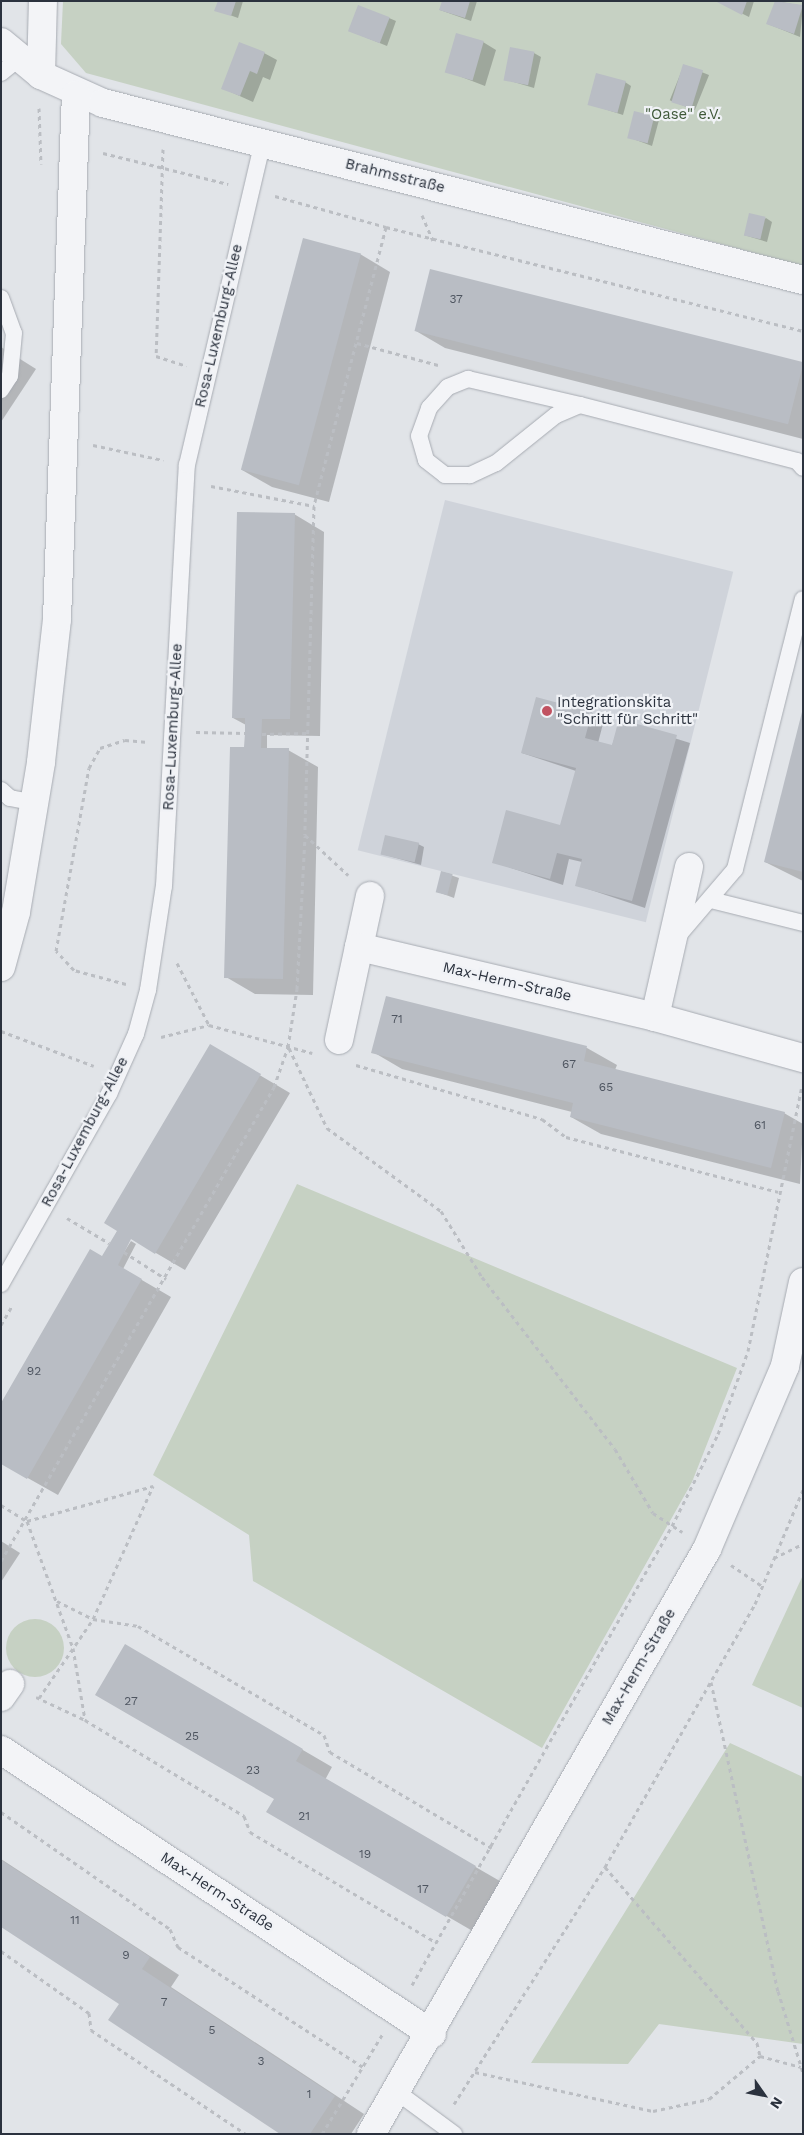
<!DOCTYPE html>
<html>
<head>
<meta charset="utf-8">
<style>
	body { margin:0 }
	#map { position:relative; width:804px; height:2135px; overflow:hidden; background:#e1e4e8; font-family:"Work Sans",sans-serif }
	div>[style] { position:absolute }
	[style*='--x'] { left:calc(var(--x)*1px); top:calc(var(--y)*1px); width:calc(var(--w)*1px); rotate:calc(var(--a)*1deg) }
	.built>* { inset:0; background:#cfd3da; transform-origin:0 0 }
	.green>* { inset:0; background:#c6d1c3 }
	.round { border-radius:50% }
	.shadow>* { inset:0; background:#0003; transform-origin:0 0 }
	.building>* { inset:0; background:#b9bdc4; transform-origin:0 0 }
	.path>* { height:3px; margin-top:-1.5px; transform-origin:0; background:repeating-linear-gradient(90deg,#bbbec3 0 4px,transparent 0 8px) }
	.roads { filter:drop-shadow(0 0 1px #a7abb2) drop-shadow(0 0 1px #a7abb2) }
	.service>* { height:16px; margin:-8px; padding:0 8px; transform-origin:8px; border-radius:8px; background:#f3f4f7 }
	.minor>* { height:28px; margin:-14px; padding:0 14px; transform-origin:14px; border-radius:14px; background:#f3f4f7 }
	.tertiary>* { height:28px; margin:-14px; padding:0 14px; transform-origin:14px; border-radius:14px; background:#f3f4f7 }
	.dots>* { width:14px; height:14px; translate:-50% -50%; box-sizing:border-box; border:2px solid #f0f2f6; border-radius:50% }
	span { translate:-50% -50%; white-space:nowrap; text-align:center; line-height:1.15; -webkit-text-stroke:4.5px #f0f2f6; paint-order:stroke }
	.number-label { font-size:12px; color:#4e5560 }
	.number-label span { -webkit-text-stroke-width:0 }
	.park-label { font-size:15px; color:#3f5939 }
	.street-label { font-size:15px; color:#2b323e }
	.poi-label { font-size:15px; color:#2b323e }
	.left { translate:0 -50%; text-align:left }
	.frame { position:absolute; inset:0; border:2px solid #2b323e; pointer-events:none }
	.north { position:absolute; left:739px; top:2070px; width:50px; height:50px; -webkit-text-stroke:4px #f0f2f6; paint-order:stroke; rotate:123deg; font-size:14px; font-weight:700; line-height:20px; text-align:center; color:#2b323e }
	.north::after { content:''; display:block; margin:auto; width:18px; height:22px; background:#2b323e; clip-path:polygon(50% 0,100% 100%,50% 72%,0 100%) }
</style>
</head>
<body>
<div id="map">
	<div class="built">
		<div style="left:445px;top:500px;width:297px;height:361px;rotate:14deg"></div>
	</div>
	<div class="green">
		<div style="clip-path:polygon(63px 1px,803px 1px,803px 266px,86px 73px,61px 44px)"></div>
		<div style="clip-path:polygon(297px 1184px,737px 1368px,692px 1482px,542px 1748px,253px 1581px,249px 1535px,153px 1475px)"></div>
		<div style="clip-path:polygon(803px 1575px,803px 1708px,752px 1685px)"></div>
		<div class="round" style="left:6px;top:1619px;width:58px;height:58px"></div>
		<div style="clip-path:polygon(730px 1743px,803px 1777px,803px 2044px,659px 2024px,628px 2064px,531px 2063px)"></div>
	</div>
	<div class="shadow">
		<div style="clip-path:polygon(219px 1px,243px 1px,238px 18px,216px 10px)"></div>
		<div style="clip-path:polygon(443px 1px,477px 1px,471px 21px,440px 10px)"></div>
		<div style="clip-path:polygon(717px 1px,754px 1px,749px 17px)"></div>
		<div style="clip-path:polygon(776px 1px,803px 6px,800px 37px,768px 24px)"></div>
		<div style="clip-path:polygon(389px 18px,396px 21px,387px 46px,350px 31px)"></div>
		<div style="clip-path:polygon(483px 42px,496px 50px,485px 86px,446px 71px)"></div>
		<div style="clip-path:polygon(264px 53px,277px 60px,270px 80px,263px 77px,253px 102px,222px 88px)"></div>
		<div style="clip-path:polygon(534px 53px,541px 57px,534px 88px,504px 79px)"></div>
		<div style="left:684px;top:65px;width:27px;height:38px;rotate:22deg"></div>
		<div style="clip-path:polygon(625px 82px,631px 86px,623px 115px,589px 104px)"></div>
		<div style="clip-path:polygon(653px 117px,659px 120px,652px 146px,628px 137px)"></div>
		<div style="clip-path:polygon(766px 218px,772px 222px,767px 242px,744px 235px)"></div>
		<div style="clip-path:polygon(360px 254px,390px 272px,329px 502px,272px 487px,242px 470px)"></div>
		<div style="clip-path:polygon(416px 331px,803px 365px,803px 439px,445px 348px)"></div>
		<div style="clip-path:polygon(1px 347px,36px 369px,1px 422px)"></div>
		<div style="clip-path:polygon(294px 514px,324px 532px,320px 736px,267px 735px,267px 749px,288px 750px,318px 767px,313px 995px,255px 994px,226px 977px,249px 749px,246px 725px,233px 718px)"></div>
		<div style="clip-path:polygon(592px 713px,604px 720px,598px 743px,612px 746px,620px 721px,690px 743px,645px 908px,576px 885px,582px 862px,569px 859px,563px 885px,493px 862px,561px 826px,576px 771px,522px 753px)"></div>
		<div style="clip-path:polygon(803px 715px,803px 881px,765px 862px)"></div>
		<div style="clip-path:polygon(418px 844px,424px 847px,421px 865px,382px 854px)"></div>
		<div style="clip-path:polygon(442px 872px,459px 878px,454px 898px,438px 892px)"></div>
		<div style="clip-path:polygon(387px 997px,587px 1048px,617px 1065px,615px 1070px,784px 1113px,803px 1124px,800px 1184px,601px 1134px,571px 1117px,572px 1112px,402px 1069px,373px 1052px)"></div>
		<div style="clip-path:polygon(210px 1046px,290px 1093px,185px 1270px,132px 1239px,132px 1233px,116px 1265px,131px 1241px,136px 1244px,123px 1269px,171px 1297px,58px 1495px,1px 1463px)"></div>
		<div style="clip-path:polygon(1px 1541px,20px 1553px,1px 1582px)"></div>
		<div style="clip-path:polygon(125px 1646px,332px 1767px,325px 1780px,505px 1884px,476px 1933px,268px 1812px,276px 1799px)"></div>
		<div style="clip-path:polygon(1px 1859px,179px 1975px,171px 1987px,364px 2114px,351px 2134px,283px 2134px,121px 2004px,1px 1925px)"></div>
	</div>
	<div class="building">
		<div style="clip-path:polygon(218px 1px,236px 1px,231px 16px,214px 11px)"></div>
		<div style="clip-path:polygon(442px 1px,470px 1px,465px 18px,439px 10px)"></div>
		<div style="clip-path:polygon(715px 1px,747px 1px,742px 15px)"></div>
		<div style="clip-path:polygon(775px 1px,803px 5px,794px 34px,766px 24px)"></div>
		<div style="left:358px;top:5px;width:34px;height:28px;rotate:21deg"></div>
		<div style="left:456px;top:33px;width:29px;height:41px;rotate:16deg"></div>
		<div style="clip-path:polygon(239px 42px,265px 52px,257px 74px,250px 71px,240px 96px,221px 89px)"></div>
		<div style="left:510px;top:47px;width:25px;height:34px;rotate:11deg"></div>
		<div style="left:683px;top:64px;width:21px;height:40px;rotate:17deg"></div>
		<div style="left:596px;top:73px;width:31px;height:33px;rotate:15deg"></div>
		<div style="left:634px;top:111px;width:21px;height:28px;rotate:14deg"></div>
		<div style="left:749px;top:213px;width:17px;height:23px;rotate:13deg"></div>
		<div style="left:303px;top:238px;width:60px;height:240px;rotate:15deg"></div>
		<div style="left:430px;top:269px;width:385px;height:64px;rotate:14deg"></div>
		<div style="clip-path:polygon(237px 512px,295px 513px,290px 719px,262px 719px,261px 748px,289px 748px,283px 979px,224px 978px,230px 747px,244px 747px,245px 733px,245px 718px,232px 718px)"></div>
		<div style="clip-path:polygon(536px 697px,592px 712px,585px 738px,612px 745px,619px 719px,677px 735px,632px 901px,575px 886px,582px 859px,557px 853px,550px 879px,492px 863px,506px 810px,560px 825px,576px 768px,521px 753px)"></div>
		<div style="clip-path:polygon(802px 712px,803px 712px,803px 872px,764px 862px)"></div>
		<div style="left:385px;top:835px;width:35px;height:20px;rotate:13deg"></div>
		<div style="left:441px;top:871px;width:12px;height:22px;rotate:14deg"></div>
		<div style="clip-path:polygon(386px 996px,587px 1046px,584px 1061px,785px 1112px,771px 1168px,570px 1117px,573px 1103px,371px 1053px)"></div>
		<div style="clip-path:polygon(210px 1044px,261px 1074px,155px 1254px,131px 1239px,118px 1265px,142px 1279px,27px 1479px,1px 1464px,1px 1403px,90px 1249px,102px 1256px,117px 1231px,104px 1223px)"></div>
		<div style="clip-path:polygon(125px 1644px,303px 1749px,296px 1761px,476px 1866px,446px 1917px,266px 1812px,274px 1799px,95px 1695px)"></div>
		<div style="clip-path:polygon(1px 1860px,150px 1957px,142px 1969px,335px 2096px,310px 2134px,280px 2134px,108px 2020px,119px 2004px,1px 1927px)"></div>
	</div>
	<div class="path">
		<div style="--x:39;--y:108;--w:56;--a:88"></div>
		<div style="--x:163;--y:149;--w:207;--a:91.9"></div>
		<div style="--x:156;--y:356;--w:32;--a:18"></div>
		<div style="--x:103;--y:153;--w:129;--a:13.9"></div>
		<div style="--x:275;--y:196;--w:115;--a:15.6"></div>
		<div style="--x:386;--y:227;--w:288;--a:104.5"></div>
		<div style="--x:314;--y:506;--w:329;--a:91.6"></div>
		<div style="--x:305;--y:835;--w:59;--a:42.9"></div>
		<div style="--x:422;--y:215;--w:28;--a:67"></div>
		<div style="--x:386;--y:227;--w:430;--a:14"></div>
		<div style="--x:357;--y:343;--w:84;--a:15.2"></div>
		<div style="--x:93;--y:445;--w:72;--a:12.1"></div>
		<div style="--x:211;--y:486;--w:105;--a:11"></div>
		<div style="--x:196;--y:732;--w:49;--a:1.2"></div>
		<div style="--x:262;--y:734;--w:46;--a:-1.2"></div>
		<div style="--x:177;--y:963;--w:70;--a:62.7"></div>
		<div style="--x:126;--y:984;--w:54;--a:-164.9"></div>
		<div style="--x:74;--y:970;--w:26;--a:-133"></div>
		<div style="--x:56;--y:951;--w:186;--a:-79.8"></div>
		<div style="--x:89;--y:768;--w:23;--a:-61"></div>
		<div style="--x:100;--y:748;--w:26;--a:-18"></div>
		<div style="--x:125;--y:740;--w:23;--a:5"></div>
		<div style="--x:1;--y:1031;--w:99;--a:20.6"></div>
		<div style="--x:161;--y:1037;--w:49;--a:-14"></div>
		<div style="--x:209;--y:1025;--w:107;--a:15.2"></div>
		<div style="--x:289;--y:1048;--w:89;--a:64.6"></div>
		<div style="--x:327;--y:1128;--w:141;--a:36.1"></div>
		<div style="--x:441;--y:1211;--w:78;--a:58.2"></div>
		<div style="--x:482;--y:1277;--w:217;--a:52.3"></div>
		<div style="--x:615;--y:1449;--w:74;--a:59.3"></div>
		<div style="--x:653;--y:1513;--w:35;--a:33"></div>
		<div style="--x:356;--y:1065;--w:194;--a:16.2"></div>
		<div style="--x:542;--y:1119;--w:30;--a:37"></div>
		<div style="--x:566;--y:1137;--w:219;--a:14.5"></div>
		<div style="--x:67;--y:1218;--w:49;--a:30.8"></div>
		<div style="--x:124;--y:1252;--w:50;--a:32.7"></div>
		<div style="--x:1;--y:1325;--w:22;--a:-60"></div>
		<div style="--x:1;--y:1505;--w:31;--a:32"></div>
		<div style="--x:27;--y:1521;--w:135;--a:70.1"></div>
		<div style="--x:73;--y:1648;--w:73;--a:80.5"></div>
		<div style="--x:27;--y:1521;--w:131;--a:-15.5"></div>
		<div style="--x:774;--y:1558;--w:32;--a:-26"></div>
		<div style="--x:1;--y:1561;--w:547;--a:-60.06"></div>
		<div style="--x:274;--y:1087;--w:42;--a:-70.7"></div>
		<div style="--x:288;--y:1047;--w:59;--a:-81.2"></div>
		<div style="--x:297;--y:989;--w:153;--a:-87"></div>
		<div style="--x:731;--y:1565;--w:37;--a:34"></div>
		<div style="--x:57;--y:1601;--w:40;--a:26.6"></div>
		<div style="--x:93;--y:1619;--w:46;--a:8.8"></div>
		<div style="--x:138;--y:1626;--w:216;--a:30.4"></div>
		<div style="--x:324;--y:1735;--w:18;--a:71"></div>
		<div style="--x:330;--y:1752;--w:188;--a:30.7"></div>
		<div style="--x:711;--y:1682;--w:316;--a:77.8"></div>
		<div style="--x:778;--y:1991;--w:86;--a:73"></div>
		<div style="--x:36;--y:1697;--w:54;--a:25.1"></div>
		<div style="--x:85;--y:1720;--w:186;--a:31.1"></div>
		<div style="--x:244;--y:1816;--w:17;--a:69"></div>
		<div style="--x:250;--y:1832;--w:217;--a:30.7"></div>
		<div style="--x:39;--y:1698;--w:96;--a:-55.6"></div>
		<div style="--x:93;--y:1619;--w:146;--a:-65.7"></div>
		<div style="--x:1;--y:1812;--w:206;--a:34.7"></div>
		<div style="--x:170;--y:1929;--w:20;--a:66"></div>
		<div style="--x:178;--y:1947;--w:221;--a:33"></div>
		<div style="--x:605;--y:1867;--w:233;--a:49.2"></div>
		<div style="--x:757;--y:2043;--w:13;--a:77"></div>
		<div style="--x:1;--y:1951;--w:108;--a:35.2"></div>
		<div style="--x:89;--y:2013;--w:17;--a:83"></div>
		<div style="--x:91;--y:2030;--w:187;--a:33.9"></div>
		<div style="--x:412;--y:1985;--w:528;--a:-60.47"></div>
		<div style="--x:672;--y:1526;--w:103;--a:-63.4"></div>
		<div style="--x:718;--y:1434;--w:88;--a:-70.1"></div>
		<div style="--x:748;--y:1351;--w:270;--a:-78.5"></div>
		<div style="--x:475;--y:2072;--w:182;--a:12.4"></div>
		<div style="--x:653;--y:2111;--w:57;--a:-12.1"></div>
		<div style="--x:709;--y:2099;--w:67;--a:-40.1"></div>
		<div style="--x:760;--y:2056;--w:42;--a:15"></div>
		<div style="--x:454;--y:2104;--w:281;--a:-57.5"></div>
		<div style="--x:605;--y:1867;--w:303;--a:-60.3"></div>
		<div style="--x:755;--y:1604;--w:124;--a:-67.2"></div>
		<div style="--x:322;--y:2134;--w:116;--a:-58.8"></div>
	</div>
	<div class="roads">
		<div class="service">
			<div style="--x:1;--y:73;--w:22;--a:-39"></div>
			<div style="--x:1;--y:298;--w:37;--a:70"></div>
			<div style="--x:14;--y:333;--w:43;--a:95.3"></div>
			<div style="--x:10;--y:376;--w:17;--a:123"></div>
			<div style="--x:580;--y:405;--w:26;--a:157"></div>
			<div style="--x:556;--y:415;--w:77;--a:141.3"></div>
			<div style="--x:496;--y:463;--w:29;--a:155"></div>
			<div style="--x:470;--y:475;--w:25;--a:180"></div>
			<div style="--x:445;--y:475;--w:24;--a:-142"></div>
			<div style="--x:426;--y:460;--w:25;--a:-106"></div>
			<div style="--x:419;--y:436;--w:30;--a:-70"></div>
			<div style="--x:429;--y:408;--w:28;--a:-48"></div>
			<div style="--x:448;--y:387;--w:22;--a:-22"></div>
			<div style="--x:468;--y:379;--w:115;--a:13.1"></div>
			<div style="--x:580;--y:405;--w:224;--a:14.5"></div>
			<div style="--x:797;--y:461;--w:9;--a:49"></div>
			<div style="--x:1;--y:790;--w:12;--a:42"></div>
			<div style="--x:10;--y:798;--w:25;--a:11"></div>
			<div style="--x:711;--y:900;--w:95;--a:14"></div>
			<div style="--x:677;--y:937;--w:89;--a:-49.5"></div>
			<div style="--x:735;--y:869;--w:278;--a:-75.9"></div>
			<div style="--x:1;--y:1284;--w:219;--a:-60.4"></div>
			<div style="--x:109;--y:1094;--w:66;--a:-65.8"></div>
			<div style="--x:136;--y:1034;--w:46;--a:-74.7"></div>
			<div style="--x:148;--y:990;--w:105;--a:-81.3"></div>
			<div style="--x:164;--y:886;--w:422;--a:-86.9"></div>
			<div style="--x:187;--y:465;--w:332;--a:-76.8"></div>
			<div style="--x:397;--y:2092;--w:71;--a:36.4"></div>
		</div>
		<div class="minor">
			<div style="--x:1;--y:42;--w:52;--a:39.5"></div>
			<div style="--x:41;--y:75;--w:68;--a:24.3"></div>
			<div style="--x:103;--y:103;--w:722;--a:14.19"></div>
			<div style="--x:41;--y:75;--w:74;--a:-88.5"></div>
			<div style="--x:689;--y:867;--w:154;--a:102.8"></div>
			<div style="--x:655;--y:1017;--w:154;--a:15.5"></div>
			<div style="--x:370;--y:896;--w:52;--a:102.2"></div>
			<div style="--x:359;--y:947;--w:304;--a:13.3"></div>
			<div style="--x:339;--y:1040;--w:95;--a:-77.9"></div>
			<div style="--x:1;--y:1697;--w:16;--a:-55"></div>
			<div style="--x:1;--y:1750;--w:516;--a:33.38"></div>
			<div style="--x:371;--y:2134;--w:675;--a:-60.13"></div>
			<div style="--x:707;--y:1549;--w:199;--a:-66.9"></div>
			<div style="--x:785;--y:1366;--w:86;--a:-77.9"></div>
		</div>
		<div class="tertiary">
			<div style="--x:1;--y:967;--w:57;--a:-74.7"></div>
			<div style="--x:16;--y:912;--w:152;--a:-80.5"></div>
			<div style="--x:41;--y:762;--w:144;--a:-83.6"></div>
			<div style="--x:57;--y:619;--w:525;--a:-87.93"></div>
		</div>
	</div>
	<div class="dots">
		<div style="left:547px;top:711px;background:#c15261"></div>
	</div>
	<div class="number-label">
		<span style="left:456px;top:300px">37</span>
		<span style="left:397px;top:1020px">71</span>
		<span style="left:569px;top:1065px">67</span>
		<span style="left:606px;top:1088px">65</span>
		<span style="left:760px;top:1126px">61</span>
		<span style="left:34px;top:1372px">92</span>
		<span style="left:131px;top:1702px">27</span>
		<span style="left:192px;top:1737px">25</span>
		<span style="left:253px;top:1771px">23</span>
		<span style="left:304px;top:1817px">21</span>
		<span style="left:365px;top:1855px">19</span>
		<span style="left:423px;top:1890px">17</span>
		<span style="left:75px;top:1921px">11</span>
		<span style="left:126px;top:1956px">9</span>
		<span style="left:164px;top:2003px">7</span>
		<span style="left:212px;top:2031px">5</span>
		<span style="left:261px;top:2062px">3</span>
		<span style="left:309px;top:2095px">1</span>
	</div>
	<div class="park-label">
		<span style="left:683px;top:115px">"Oase" e.V.</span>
	</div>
	<div class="street-label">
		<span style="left:395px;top:176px;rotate:14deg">Brahmsstraße</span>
		<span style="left:219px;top:326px;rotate:-77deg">Rosa-Luxemburg-Allee</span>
		<span style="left:173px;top:727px;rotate:-87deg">Rosa-Luxemburg-Allee</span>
		<span style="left:507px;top:982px;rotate:13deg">Max-Herm-Straße</span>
		<span style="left:85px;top:1132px;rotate:-62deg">Rosa-Luxemburg-Allee</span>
		<span style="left:639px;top:1667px;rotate:-60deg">Max-Herm-Straße</span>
		<span style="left:217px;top:1892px;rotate:33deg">Max-Herm-Straße</span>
	</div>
	<div class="poi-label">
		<span class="left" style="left:557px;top:711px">Integrationskita<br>"Schritt für Schritt"</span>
	</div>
	<div class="frame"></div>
	<div class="north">N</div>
</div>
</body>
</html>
